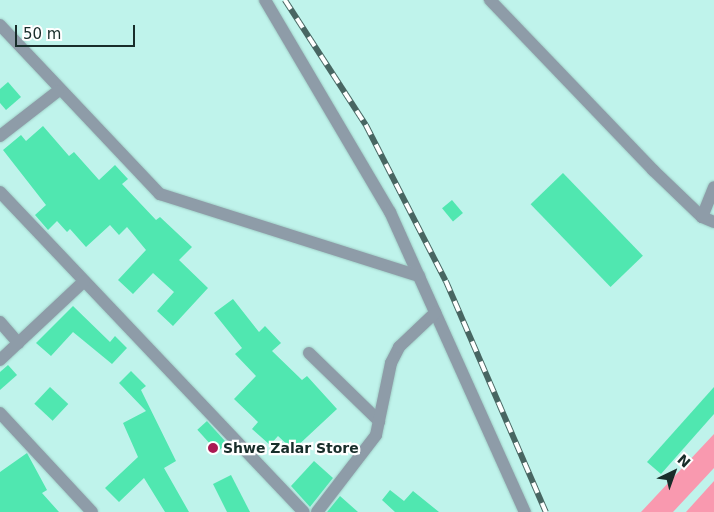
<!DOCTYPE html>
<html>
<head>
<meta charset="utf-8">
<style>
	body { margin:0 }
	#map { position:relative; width:714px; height:512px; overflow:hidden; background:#bff3eb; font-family:"DejaVu Sans",sans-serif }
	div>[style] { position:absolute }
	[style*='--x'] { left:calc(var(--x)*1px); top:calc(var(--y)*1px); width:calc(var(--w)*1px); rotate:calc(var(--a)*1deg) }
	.green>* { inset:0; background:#f999af }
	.building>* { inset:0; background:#50e7b0; transform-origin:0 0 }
	.roads { filter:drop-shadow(0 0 1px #a1cfc8) drop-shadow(0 0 1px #a1cfc8) }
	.minor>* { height:12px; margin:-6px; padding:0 6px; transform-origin:6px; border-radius:6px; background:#8e9ca8 }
	.rail>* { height:5.5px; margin-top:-2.75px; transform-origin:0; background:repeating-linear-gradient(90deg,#fff 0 11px,#486662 0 22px); box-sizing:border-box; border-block:1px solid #486662 }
	.dots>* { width:14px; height:14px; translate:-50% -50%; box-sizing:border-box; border:2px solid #fff; border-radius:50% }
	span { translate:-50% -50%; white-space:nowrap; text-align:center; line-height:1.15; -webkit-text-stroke:4.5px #fff; paint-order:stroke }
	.poi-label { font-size:14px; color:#182d2a; font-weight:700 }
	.left { translate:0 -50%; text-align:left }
	.north { position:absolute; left:649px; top:447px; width:50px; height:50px; -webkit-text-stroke:4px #fff; paint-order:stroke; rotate:42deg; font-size:14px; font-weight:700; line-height:20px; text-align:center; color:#182d2a }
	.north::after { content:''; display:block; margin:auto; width:18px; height:22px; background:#182d2a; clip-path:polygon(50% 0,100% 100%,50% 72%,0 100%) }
	.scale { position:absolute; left:15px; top:25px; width:120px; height:22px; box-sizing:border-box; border:2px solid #182d2a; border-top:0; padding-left:6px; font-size:15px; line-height:18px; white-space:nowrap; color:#182d2a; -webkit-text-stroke:4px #fff; paint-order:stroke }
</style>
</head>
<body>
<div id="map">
	<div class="green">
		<div style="clip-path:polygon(714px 434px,714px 468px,673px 512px,641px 512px)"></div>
		<div style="clip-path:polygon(714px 481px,714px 512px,686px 512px)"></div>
	</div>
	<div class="building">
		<div style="clip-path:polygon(8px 82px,21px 97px,6px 110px,0 103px,0 89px)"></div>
		<div style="clip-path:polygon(43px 126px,69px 156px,74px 152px,99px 180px,115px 165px,128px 179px,122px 184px,156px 220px,160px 217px,192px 247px,179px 260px,208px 288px,173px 326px,157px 311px,174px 292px,153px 273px,133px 294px,118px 280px,146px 250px,127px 227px,119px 235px,110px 225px,86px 247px,70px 229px,67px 232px,57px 221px,48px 230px,35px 215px,46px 205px,3px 150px,21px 135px,26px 141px)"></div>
		<div style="left:563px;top:173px;width:115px;height:45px;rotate:46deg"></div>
		<div style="left:452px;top:200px;width:17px;height:13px;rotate:50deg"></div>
		<div style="clip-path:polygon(233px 299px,259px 332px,265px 326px,281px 343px,272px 351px,302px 380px,307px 376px,337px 409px,293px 450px,278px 436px,270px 445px,252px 429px,258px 422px,234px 399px,256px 376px,235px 354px,242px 348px,214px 313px)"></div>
		<div style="clip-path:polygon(73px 306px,110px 342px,115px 336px,127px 348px,112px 364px,73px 332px,51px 356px,36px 343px)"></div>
		<div style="clip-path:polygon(8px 365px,17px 375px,0 390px,0 372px)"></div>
		<div style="clip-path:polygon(131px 371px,146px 386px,141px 390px,176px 461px,164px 468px,189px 512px,165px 512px,144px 478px,119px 502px,105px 488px,138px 457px,123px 423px,146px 411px,119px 383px)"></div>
		<div style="left:50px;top:387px;width:25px;height:23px;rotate:43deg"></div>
		<div style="clip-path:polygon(714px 387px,714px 414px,661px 474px,647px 462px)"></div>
		<div style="left:207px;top:421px;width:30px;height:13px;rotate:48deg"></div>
		<div style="clip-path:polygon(27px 453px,47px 490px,42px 493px,59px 512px,0 512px,0 472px)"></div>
		<div style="clip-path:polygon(314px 461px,333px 478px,310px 507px,291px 486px)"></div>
		<div style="clip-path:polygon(231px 475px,250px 512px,227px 512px,213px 484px)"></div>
		<div style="clip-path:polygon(390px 490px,404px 501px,413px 491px,439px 512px,395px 512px,382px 500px)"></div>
		<div style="clip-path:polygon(340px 496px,358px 512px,327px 512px)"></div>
	</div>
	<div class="roads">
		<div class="minor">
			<div style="--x:265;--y:0;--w:246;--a:59.5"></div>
			<div style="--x:390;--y:212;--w:329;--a:65.8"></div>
			<div style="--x:490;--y:0;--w:236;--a:46.2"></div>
			<div style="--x:653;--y:170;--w:68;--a:43.8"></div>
			<div style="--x:702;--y:217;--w:13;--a:23"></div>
			<div style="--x:0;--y:25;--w:233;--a:46.6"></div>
			<div style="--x:160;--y:194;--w:272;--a:17.6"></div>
			<div style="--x:0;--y:136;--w:73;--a:-37.8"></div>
			<div style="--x:0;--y:192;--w:441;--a:46.5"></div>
			<div style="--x:702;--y:217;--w:32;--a:-68"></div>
			<div style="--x:0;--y:322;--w:28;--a:49"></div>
			<div style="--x:309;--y:353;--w:98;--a:44.2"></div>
			<div style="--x:0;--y:360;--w:115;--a:-43.2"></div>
			<div style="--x:0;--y:413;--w:135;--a:47.1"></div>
			<div style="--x:317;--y:512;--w:97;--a:-52.5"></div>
			<div style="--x:376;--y:435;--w:74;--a:-78.2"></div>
			<div style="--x:391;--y:363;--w:18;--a:-63"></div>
			<div style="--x:399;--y:347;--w:50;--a:-43.4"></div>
		</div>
	</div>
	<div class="rail">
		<div style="--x:285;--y:0;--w:149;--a:57.1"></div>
		<div style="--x:366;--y:125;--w:175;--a:62.9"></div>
		<div style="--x:446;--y:281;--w:252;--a:66.6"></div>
	</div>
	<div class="dots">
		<div style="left:213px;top:448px;background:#aa1952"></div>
	</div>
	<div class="poi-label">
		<span class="left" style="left:223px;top:448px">Shwe Zalar Store</span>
	</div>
	<div class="north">N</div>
	<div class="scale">50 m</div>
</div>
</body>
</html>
